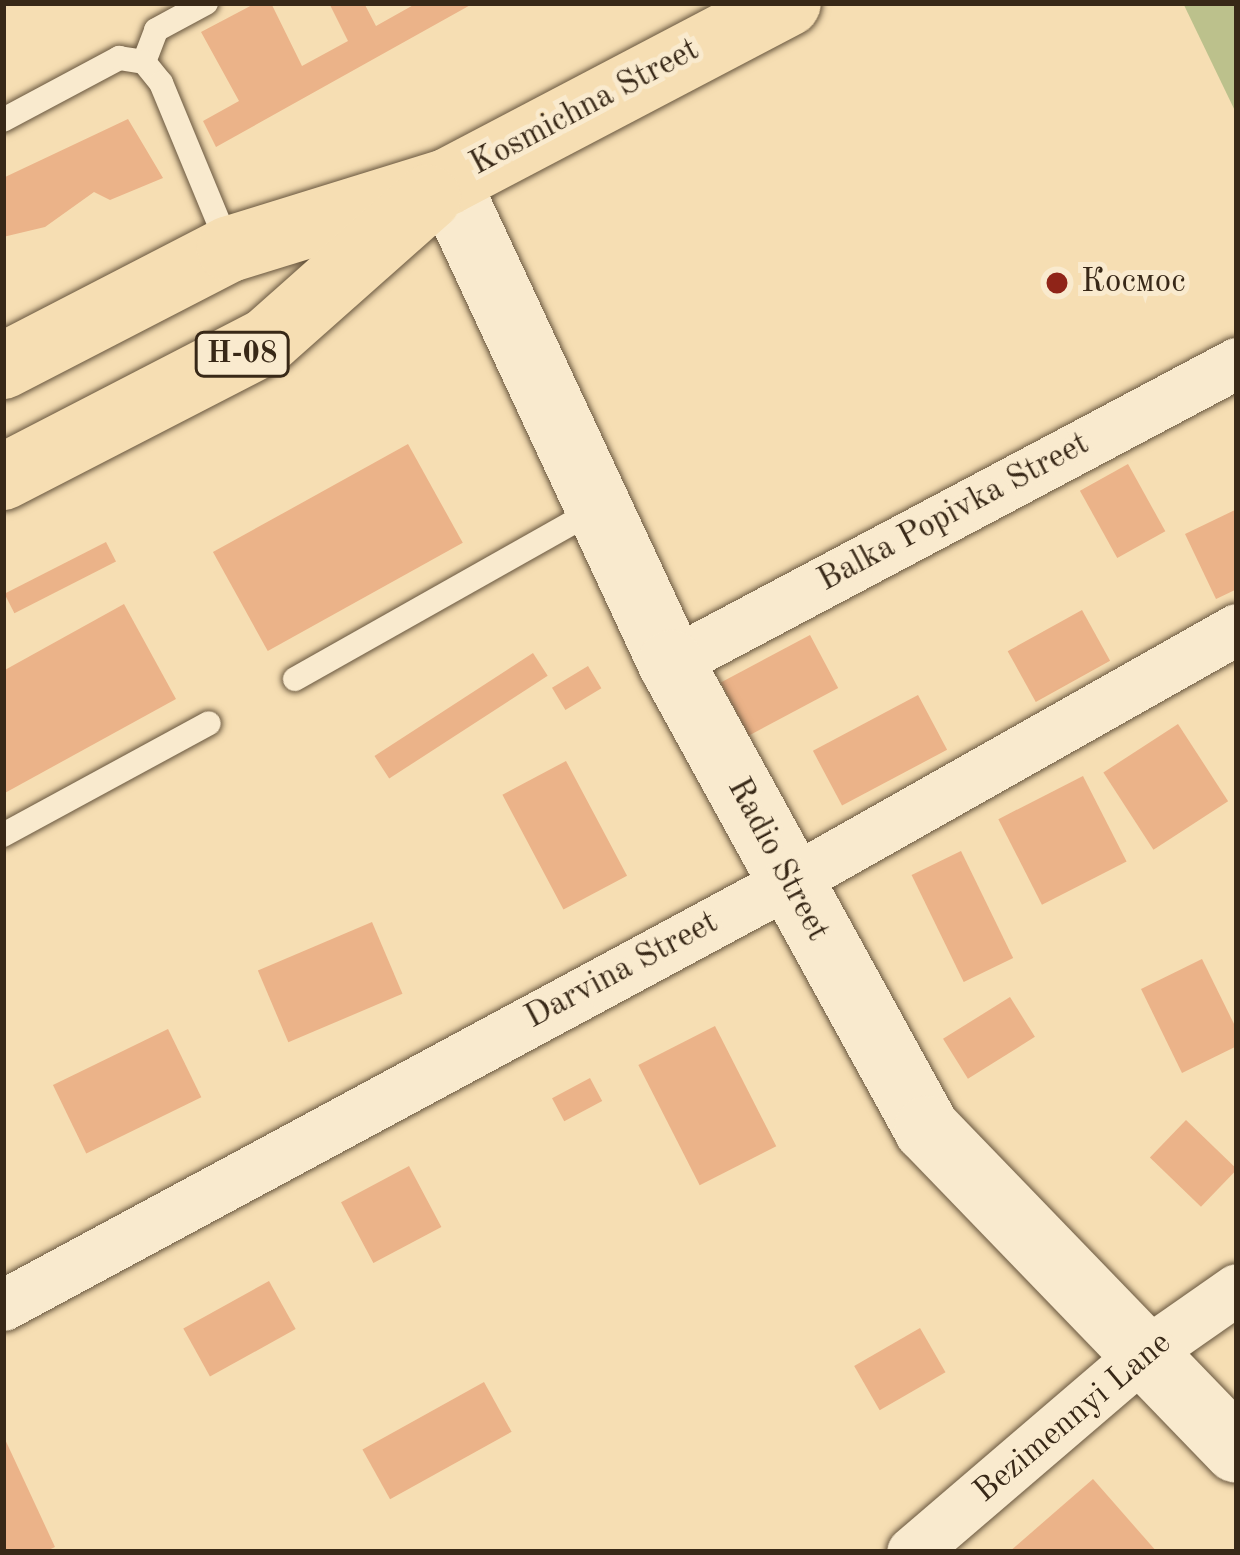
<!DOCTYPE html>
<html>
<head>
<meta charset="utf-8">
<style>
	body { margin:0 }
	#map { position:relative; width:1240px; height:1555px; overflow:hidden; background:#f6deb3; font-family:"Old Standard TT",serif }
	div>[style] { position:absolute }
	[style*='--x'] { left:calc(var(--x)*1px); top:calc(var(--y)*1px); width:calc(var(--w)*1px); rotate:calc(var(--a)*1deg) }
	.green>* { inset:0; background:#bcc18c }
	.building>* { inset:0; background:#ebb389; transform-origin:0 0 }
	.roads { filter:drop-shadow(0 0 3px #68563e) drop-shadow(0 0 3px #68563e) }
	.lane>* { height:24px; margin:-12px; padding:0 12px; transform-origin:12px; border-radius:12px; background:#f9eace }
	.street>* { height:51px; margin:-25.5px; padding:0 25.5px; transform-origin:25.5px; border-radius:25.5px; background:#f9eace }
	.secondary>* { height:66px; margin:-33px; padding:0 33px; transform-origin:33px; border-radius:33px; background:#f9eace }
	.primary>* { height:66px; margin:-33px; padding:0 33px; transform-origin:33px; border-radius:33px; background:#f6deb3 }
	.dots>* { width:33px; height:33px; translate:-50% -50%; box-sizing:border-box; border:6px solid #f9eace; border-radius:50% }
	span { translate:-50% -50%; white-space:nowrap; text-align:center; line-height:1.15; -webkit-text-stroke:10px #f9eace; paint-order:stroke }
	.shield-label span { padding:3px 9px; background:#f9eace; border:3px solid; border-radius:9px; -webkit-text-stroke-width:0 }
	.shield-label { font-size:30px; color:#382817; font-weight:700 }
	.street-label { font-size:33px; color:#382817 }
	.poi-label { font-size:33px; color:#382817 }
	.left { translate:0 -50%; text-align:left }
	.frame { position:absolute; inset:0; border:6px solid #382817; pointer-events:none }
</style>
</head>
<body>
<div id="map">
	<div class="green">
		<div style="clip-path:polygon(1183px 3px,1237px 3px,1237px 115px)"></div>
	</div>
	<div class="building">
		<div style="clip-path:polygon(256px 3px,271px 3px,302px 66px,348px 41px,329px 3px,364px 3px,376px 26px,417px 3px,474px 3px,216px 147px,203px 121px,239px 101px,201px 32px)"></div>
		<div style="clip-path:polygon(128px 119px,163px 178px,110px 200px,94px 192px,45px 227px,3px 237px,3px 178px)"></div>
		<div style="left:408px;top:444px;width:113px;height:223px;rotate:61deg"></div>
		<div style="left:1128px;top:464px;width:77px;height:55px;rotate:61deg"></div>
		<div style="clip-path:polygon(1237px 509px,1237px 589px,1216px 599px,1185px 534px)"></div>
		<div style="left:106px;top:542px;width:22px;height:114px;rotate:63deg"></div>
		<div style="clip-path:polygon(124px 604px,176px 699px,3px 794px,3px 671px)"></div>
		<div style="left:1082px;top:610px;width:58px;height:85px;rotate:61deg"></div>
		<div style="left:810px;top:635px;width:60px;height:101px;rotate:62deg"></div>
		<div style="left:533px;top:653px;width:27px;height:189px;rotate:57deg"></div>
		<div style="left:588px;top:666px;width:26px;height:42px;rotate:59deg"></div>
		<div style="left:918px;top:695px;width:62px;height:119px;rotate:62deg"></div>
		<div style="left:1178px;top:724px;width:92px;height:89px;rotate:57deg"></div>
		<div style="left:566px;top:761px;width:130px;height:72px;rotate:62deg"></div>
		<div style="left:1083px;top:776px;width:96px;height:95px;rotate:63deg"></div>
		<div style="left:961px;top:851px;width:119px;height:55px;rotate:64deg"></div>
		<div style="left:372px;top:922px;width:78px;height:124px;rotate:67deg"></div>
		<div style="clip-path:polygon(1202px 959px,1237px 1030px,1237px 1046px,1182px 1073px,1141px 989px)"></div>
		<div style="left:1010px;top:997px;width:47px;height:79px;rotate:58deg"></div>
		<div style="left:715px;top:1026px;width:135px;height:86px;rotate:63deg"></div>
		<div style="left:168px;top:1029px;width:76px;height:128px;rotate:64deg"></div>
		<div style="left:590px;top:1078px;width:26px;height:43px;rotate:62deg"></div>
		<div style="left:1186px;top:1120px;width:71px;height:52px;rotate:44deg"></div>
		<div style="left:409px;top:1166px;width:69px;height:77px;rotate:62deg"></div>
		<div style="left:269px;top:1281px;width:55px;height:98px;rotate:61deg"></div>
		<div style="left:920px;top:1328px;width:51px;height:76px;rotate:60deg"></div>
		<div style="left:484px;top:1382px;width:57px;height:139px;rotate:61deg"></div>
		<div style="clip-path:polygon(3px 1435px,55px 1547px,44px 1552px,3px 1552px)"></div>
		<div style="clip-path:polygon(1093px 1479px,1157px 1552px,1009px 1552px)"></div>
	</div>
	<div class="roads">
		<div class="lane">
			<div style="--x:144;--y:62;--w:34;--a:-69"></div>
			<div style="--x:156;--y:30;--w:57;--a:-28.4"></div>
			<div style="--x:3;--y:120;--w:132;--a:-28.1"></div>
			<div style="--x:119;--y:58;--w:25;--a:9"></div>
			<div style="--x:144;--y:62;--w:27;--a:51"></div>
			<div style="--x:161;--y:83;--w:178;--a:67.5"></div>
			<div style="--x:295;--y:679;--w:349;--a:-29.4"></div>
			<div style="--x:3;--y:835;--w:234;--a:-28.5"></div>
		</div>
		<div class="street">
			<div style="--x:671;--y:663;--w:641;--a:-27.93"></div>
			<div style="--x:3;--y:1305;--w:890;--a:-28.29"></div>
			<div style="--x:787;--y:883;--w:517;--a:-29.44"></div>
			<div style="--x:912;--y:1552;--w:301;--a:-40.6"></div>
			<div style="--x:1141;--y:1356;--w:117;--a:-34.9"></div>
		</div>
		<div class="secondary">
			<div style="--x:447;--y:182;--w:531;--a:65.03"></div>
			<div style="--x:671;--y:663;--w:532;--a:61.22"></div>
			<div style="--x:927;--y:1129;--w:446;--a:46"></div>
		</div>
		<div class="primary">
			<div style="--x:3;--y:366;--w:255;--a:-27.3"></div>
			<div style="--x:230;--y:249;--w:227;--a:-17.2"></div>
			<div style="--x:447;--y:182;--w:385;--a:-27.7"></div>
			<div style="--x:3;--y:477;--w:298;--a:-27.3"></div>
			<div style="--x:268;--y:340;--w:214;--a:-41.6"></div>
		</div>
	</div>
	<div class="dots">
		<div style="left:1057px;top:283px;background:#8f2418"></div>
	</div>
	<div class="shield-label">
		<span style="left:242px;top:354px">Н-08</span>
	</div>
	<div class="street-label">
		<span style="left:585px;top:108px;rotate:-28deg">Kosmichna Street</span>
		<span style="left:954px;top:513px;rotate:-28deg">Balka Popivka Street</span>
		<span style="left:777px;top:860px;rotate:62deg">Radio Street</span>
		<span style="left:622px;top:971px;rotate:-28deg">Darvina Street</span>
		<span style="left:1073px;top:1418px;rotate:-40deg">Bezimennyi Lane</span>
	</div>
	<div class="poi-label">
		<span class="left" style="left:1081px;top:283px">Космос</span>
	</div>
	<div class="frame"></div>
</div>
</body>
</html>
